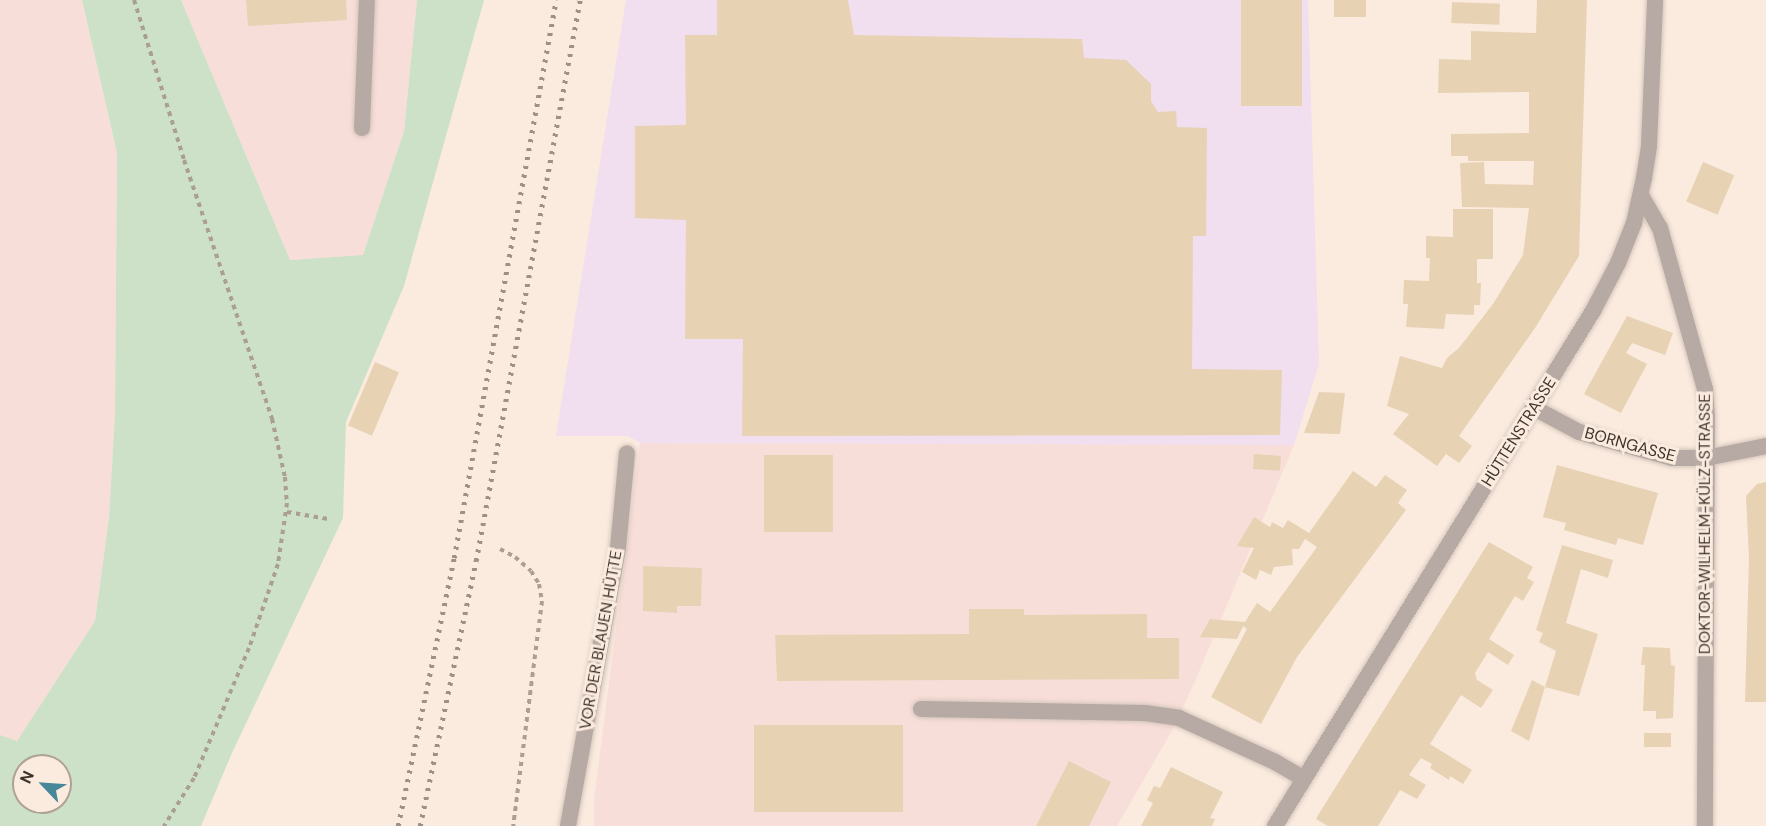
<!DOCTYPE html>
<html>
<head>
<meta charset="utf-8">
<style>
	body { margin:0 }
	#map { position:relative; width:1766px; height:826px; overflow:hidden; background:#fbebdf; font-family:"DM Sans",sans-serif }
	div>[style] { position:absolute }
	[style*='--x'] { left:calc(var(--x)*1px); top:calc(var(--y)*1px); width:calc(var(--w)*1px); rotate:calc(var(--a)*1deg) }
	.commercial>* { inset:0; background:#f8ded9 }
	.industrial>* { inset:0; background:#f1deee }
	.green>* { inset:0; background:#cde1c8 }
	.building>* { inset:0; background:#e8d2b4; transform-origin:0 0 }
	.path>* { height:4px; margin-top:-2px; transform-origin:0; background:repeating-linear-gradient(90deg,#ab9e93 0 4.5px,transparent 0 9px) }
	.roads { filter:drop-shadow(0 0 2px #d5c6bb) drop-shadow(0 0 2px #d5c6bb) }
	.service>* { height:16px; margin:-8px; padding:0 8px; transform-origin:8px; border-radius:8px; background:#b7a9a4 }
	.minor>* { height:16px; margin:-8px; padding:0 8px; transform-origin:8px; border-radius:8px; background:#b7a9a4 }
	.tertiary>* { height:16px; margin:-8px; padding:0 8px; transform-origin:8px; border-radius:8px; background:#b7a9a4 }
	.rail>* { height:4.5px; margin-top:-2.25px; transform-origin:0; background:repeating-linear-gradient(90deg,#9d9086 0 3px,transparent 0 9px) }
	span { translate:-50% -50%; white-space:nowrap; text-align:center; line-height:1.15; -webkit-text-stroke:6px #fbebdf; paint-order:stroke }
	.street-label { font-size:16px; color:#3d332b }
	.north { position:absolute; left:12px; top:754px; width:60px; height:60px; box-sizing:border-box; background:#fbebdf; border:2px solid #afa197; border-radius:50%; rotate:295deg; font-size:16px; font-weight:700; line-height:24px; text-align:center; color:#3d332b }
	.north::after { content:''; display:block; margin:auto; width:21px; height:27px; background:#47879a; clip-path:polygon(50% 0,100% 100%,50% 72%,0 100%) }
</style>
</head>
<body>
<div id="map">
	<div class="commercial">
		<div style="clip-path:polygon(0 0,82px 0,117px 153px,115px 414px,109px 518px,95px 621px,17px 741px,0 735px)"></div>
		<div style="clip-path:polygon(181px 0,417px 0,404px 131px,363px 255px,290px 260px)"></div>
		<div style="clip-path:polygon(640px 443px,1294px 445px,1196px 679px,1172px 731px,1117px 826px,594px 826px,594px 799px)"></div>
	</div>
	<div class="industrial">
		<div style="clip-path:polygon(626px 0,1308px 0,1319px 364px,1294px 445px,640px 443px,628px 436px,556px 436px)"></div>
	</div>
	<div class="green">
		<div style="clip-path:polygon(evenodd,82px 0,181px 0,290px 260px,363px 255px,404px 131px,417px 0,484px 0,404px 286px,346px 422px,343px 518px,232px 753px,201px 826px,0 826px,0 735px,17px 741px,95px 621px,109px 518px,115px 414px,117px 153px,82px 0,24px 766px,60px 766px,60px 802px,24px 802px,24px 766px)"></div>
	</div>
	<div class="building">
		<div style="clip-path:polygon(246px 0,346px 0,347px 20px,248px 26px)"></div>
		<div style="clip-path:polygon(717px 0,848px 0,854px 35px,1082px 39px,1084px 58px,1126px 60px,1151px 84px,1151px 101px,1158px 112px,1176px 111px,1177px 127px,1207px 128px,1206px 236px,1193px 236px,1192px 369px,1282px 370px,1280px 435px,742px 436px,743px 339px,685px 339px,686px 220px,635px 218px,635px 126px,686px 125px,685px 35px,717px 35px)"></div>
		<div style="left:1241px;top:0;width:61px;height:106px"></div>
		<div style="left:1334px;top:0;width:32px;height:17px"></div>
		<div style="clip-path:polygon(1537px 0,1587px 0,1579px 256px,1535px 328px,1459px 436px,1472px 446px,1459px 463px,1446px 454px,1437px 466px,1393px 434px,1409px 414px,1387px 406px,1400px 356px,1442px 368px,1447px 358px,1459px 348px,1493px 304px,1523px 255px,1529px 208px,1462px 207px,1460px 163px,1484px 162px,1485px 184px,1533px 185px,1534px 161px,1468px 161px,1468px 156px,1451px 156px,1451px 134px,1529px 133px,1529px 92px,1438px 93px,1439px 59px,1471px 60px,1471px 31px,1536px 33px)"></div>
		<div style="left:1452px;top:2px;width:48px;height:21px;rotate:2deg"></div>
		<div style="left:1703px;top:162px;width:34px;height:43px;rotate:23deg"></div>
		<div style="clip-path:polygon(1453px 209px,1493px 209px,1493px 259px,1477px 259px,1477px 283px,1481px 283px,1480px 305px,1474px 305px,1474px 315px,1446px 314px,1444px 329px,1406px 327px,1408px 304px,1403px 304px,1404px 280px,1429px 281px,1430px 258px,1426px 258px,1426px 236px,1453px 237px)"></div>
		<div style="clip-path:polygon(1627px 316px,1673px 333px,1665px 355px,1632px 343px,1626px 353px,1647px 364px,1621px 413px,1584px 394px)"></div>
		<div style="left:375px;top:362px;width:26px;height:69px;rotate:23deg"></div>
		<div style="clip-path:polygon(1319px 392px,1345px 393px,1340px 434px,1304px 433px)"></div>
		<div style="left:1254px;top:454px;width:27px;height:15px;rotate:4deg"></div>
		<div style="left:764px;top:455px;width:69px;height:77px"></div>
		<div style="clip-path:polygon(1557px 465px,1658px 493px,1643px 545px,1618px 538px,1616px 545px,1564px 530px,1566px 523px,1543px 517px)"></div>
		<div style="clip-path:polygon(1353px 471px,1376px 487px,1385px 475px,1407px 490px,1398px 503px,1406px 510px,1297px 657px,1261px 724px,1211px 697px,1247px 629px,1243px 626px,1237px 639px,1200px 637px,1210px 619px,1245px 622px,1257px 603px,1270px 612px,1317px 547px,1305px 539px,1299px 549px,1292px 549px,1293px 565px,1274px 567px,1271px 575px,1260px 570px,1256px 580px,1242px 572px,1254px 548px,1237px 546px,1254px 517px,1270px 527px,1272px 522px,1283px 528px,1288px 520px,1309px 533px)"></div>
		<div style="clip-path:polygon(1766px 482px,1766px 702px,1745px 702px,1749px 558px,1746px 496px,1757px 484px)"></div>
		<div style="clip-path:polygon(1489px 542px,1533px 567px,1527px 578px,1534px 582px,1523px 601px,1515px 596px,1489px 639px,1514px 655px,1508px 665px,1488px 652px,1475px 673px,1477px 680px,1493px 690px,1481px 708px,1461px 695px,1430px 744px,1472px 770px,1463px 784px,1450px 776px,1449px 780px,1430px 768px,1432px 764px,1421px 758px,1409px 775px,1426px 785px,1417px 799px,1400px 790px,1378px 826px,1328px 826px,1316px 819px,1320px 812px)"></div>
		<div style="clip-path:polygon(1562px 545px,1613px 560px,1608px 578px,1581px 569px,1566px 623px,1598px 634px,1579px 696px,1545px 687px,1529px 741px,1511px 731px,1532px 680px,1545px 687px,1556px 651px,1539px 642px,1543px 633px,1536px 630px)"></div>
		<div style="clip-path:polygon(643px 566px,702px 568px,701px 606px,677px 606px,677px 613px,643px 611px)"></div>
		<div style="clip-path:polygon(969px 609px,1024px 609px,1024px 615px,1147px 614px,1147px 638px,1179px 638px,1179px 679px,777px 681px,775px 635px,969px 634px)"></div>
		<div style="clip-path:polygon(1643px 647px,1670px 648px,1671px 665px,1675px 666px,1673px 718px,1656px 719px,1656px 711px,1643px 711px,1645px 665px,1641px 665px)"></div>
		<div style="left:754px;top:725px;width:149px;height:87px"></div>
		<div style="left:1644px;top:733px;width:27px;height:14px"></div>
		<div style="clip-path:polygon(1069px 761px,1111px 782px,1089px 826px,1036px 826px)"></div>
		<div style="clip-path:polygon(1171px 767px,1223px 792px,1210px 818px,1215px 819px,1212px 826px,1141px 826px,1153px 803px,1147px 800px,1154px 786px,1160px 788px)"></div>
	</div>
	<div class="path">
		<div style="--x:134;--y:0;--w:168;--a:72.6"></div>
		<div style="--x:184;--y:160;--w:274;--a:71.2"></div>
		<div style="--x:272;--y:419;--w:59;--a:77.4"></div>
		<div style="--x:285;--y:477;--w:26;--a:86"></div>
		<div style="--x:287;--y:503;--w:62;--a:98.4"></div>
		<div style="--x:278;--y:564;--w:89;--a:109"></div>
		<div style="--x:249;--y:648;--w:141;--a:112.9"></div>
		<div style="--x:194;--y:778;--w:57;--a:122"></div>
		<div style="--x:287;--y:512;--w:42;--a:9.7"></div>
		<div style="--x:500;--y:549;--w:17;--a:28"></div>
		<div style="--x:515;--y:557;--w:21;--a:41"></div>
		<div style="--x:531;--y:571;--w:15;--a:58"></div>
		<div style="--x:539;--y:584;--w:17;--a:80"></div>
		<div style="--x:542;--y:601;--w:227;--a:97.3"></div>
	</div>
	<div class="roads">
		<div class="service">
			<div style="--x:362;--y:128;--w:128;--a:-87.8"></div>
			<div style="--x:921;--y:709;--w:224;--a:1"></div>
			<div style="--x:1145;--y:713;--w:34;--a:8"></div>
			<div style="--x:1179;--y:718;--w:106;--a:24.6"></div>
			<div style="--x:1275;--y:762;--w:32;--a:30"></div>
		</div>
		<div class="minor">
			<div style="--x:1642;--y:197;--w:36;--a:60"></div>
			<div style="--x:1660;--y:228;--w:167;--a:74.4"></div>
			<div style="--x:1705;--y:389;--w:27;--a:86"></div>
			<div style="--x:1707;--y:416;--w:410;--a:90.3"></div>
			<div style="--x:1534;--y:408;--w:51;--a:28.1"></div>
			<div style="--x:1579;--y:432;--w:97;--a:15.6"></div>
			<div style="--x:1672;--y:458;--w:34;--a:0"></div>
			<div style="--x:1706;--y:458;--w:61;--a:-11.3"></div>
			<div style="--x:568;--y:826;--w:282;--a:-79.8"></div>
			<div style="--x:618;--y:548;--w:95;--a:-84.6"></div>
		</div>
		<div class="tertiary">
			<div style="--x:1275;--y:826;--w:605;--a:-58.31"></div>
			<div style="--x:1593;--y:311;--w:54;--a:-62.5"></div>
			<div style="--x:1618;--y:263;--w:43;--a:-68.2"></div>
			<div style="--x:1634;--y:223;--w:46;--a:-77.5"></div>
			<div style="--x:1644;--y:178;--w:32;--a:-81"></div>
			<div style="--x:1649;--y:146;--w:146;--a:-87.6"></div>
		</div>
	</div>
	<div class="rail">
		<div style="--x:398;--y:826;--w:274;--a:-78.2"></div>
		<div style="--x:454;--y:558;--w:567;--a:-79.64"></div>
		<div style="--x:420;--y:826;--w:271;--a:-78.1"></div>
		<div style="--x:476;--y:561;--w:571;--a:-79.5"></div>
	</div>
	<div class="street-label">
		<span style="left:1519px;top:432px;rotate:-58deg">HÜTTENSTRASSE</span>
		<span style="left:1630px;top:445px;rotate:15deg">BORNGASSE</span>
		<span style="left:1705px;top:524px;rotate:-90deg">DOKTOR-WILHELM-KÜLZ-STRASSE</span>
		<span style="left:601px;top:640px;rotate:-80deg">VOR DER BLAUEN HÜTTE</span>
	</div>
	<div class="north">N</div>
</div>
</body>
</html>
